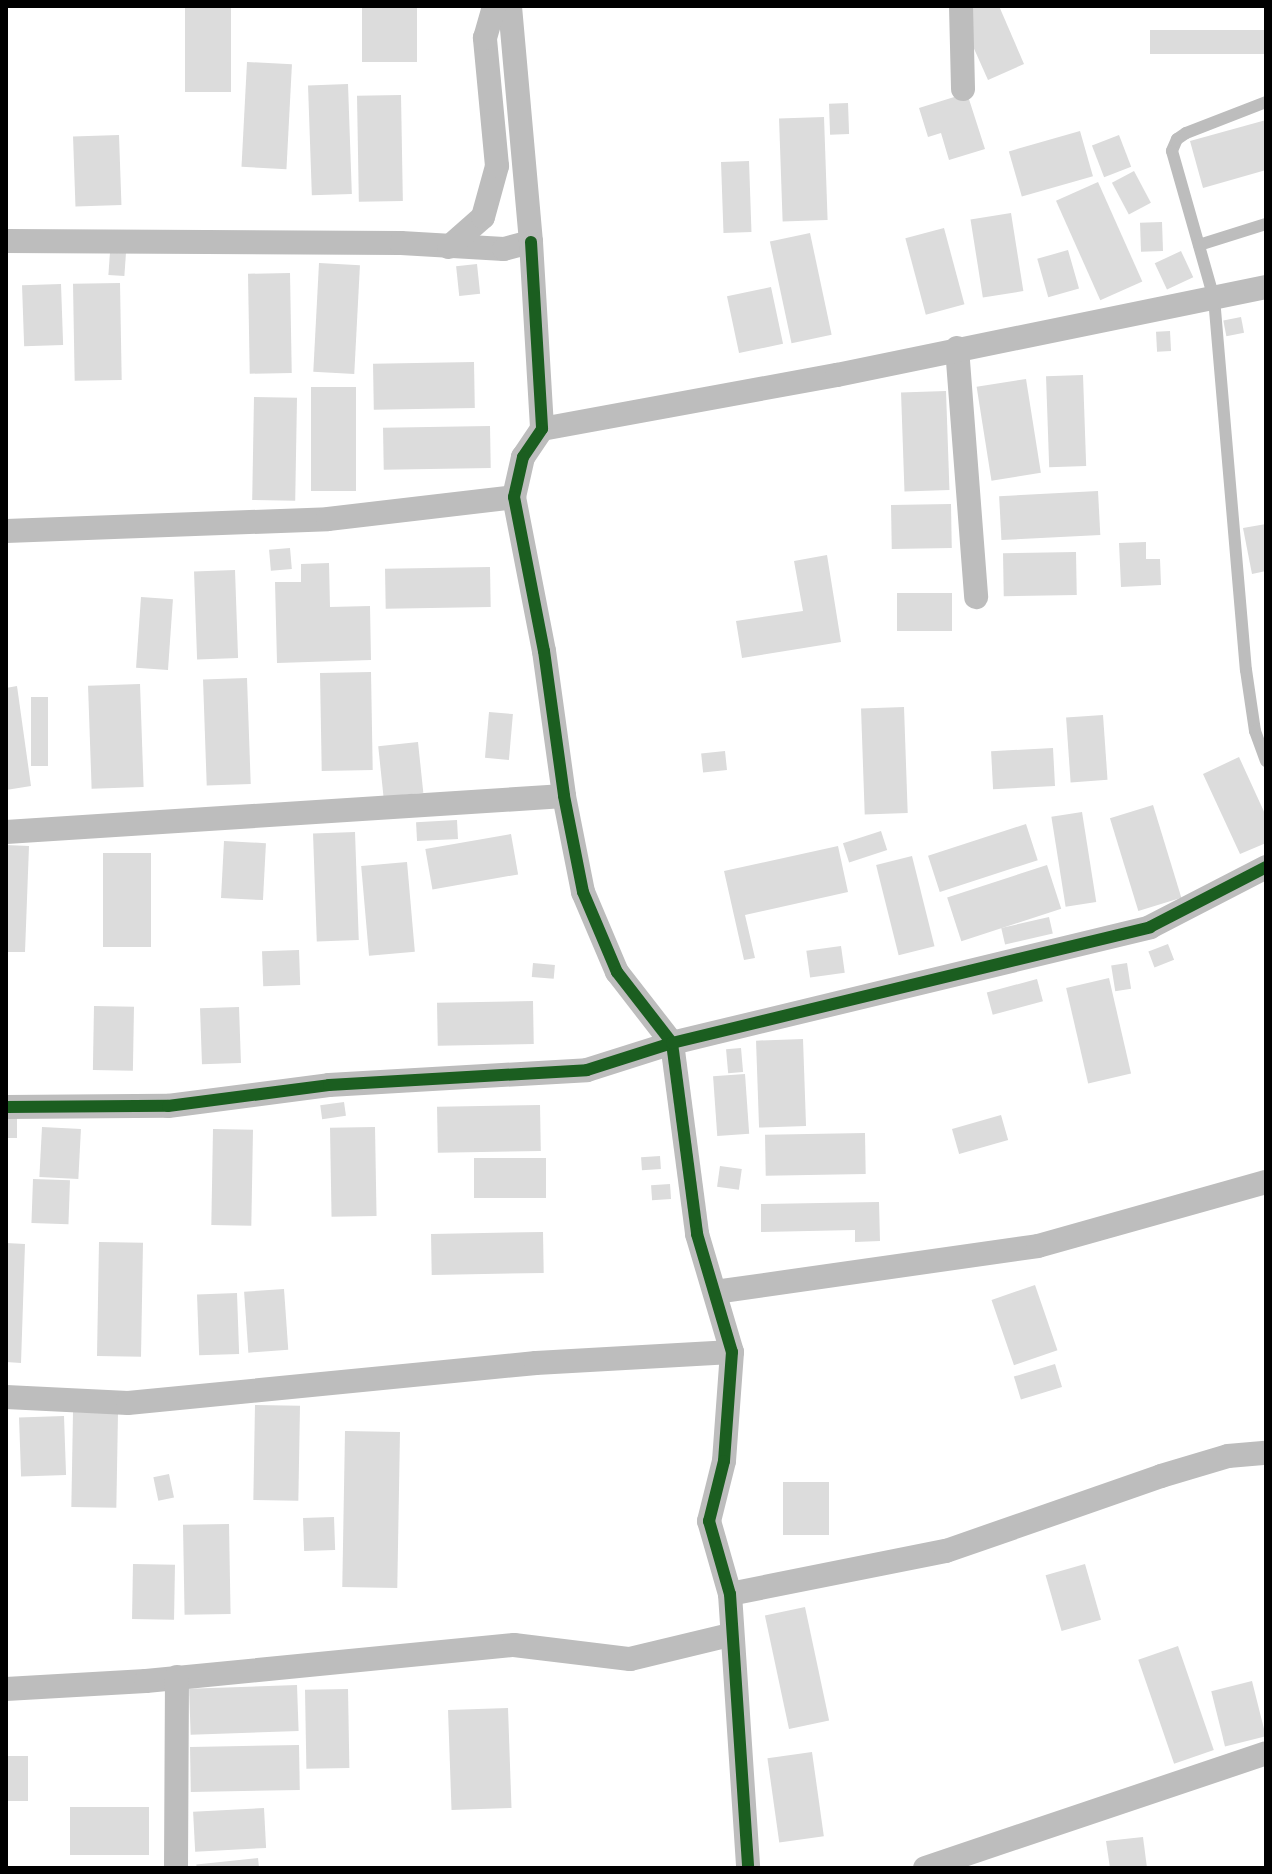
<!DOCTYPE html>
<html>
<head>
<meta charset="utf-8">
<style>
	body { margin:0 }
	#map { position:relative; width:1272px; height:1874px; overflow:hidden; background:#fff; font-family:Figtree,sans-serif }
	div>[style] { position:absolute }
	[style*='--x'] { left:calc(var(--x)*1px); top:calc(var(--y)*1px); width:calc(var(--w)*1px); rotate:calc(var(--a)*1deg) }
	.building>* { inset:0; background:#dcdcdc; transform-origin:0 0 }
	.service>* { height:12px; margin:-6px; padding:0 6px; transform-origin:6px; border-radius:6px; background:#bdbdbd }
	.minor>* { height:24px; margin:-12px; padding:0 12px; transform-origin:12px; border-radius:12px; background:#bdbdbd }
	.cycleway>* { height:12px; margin:-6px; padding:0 6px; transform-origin:6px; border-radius:6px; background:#1b5e20 }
	span { translate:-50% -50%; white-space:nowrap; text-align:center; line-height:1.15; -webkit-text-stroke:8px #fff; paint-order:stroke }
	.frame { position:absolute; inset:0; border:8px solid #000; pointer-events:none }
</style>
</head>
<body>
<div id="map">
	<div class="building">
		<div style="left:185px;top:6px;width:46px;height:86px"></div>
		<div style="left:362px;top:6px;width:55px;height:56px"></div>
		<div style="clip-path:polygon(955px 6px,999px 6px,1024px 64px,988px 80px)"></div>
		<div style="left:1266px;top:30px;width:24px;height:116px;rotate:90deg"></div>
		<div style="left:247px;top:62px;width:45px;height:105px;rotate:3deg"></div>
		<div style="left:348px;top:84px;width:110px;height:40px;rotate:88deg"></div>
		<div style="clip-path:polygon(967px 93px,985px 149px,949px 160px,941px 133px,928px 137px,919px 108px)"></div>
		<div style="left:401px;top:95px;width:106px;height:44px;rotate:89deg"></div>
		<div style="left:848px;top:103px;width:31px;height:19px;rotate:88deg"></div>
		<div style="left:824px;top:117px;width:103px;height:45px;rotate:88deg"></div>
		<div style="clip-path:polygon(1266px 120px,1266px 170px,1203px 188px,1190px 141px)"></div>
		<div style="left:1080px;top:131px;width:47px;height:74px;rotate:74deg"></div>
		<div style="left:119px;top:135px;width:70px;height:46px;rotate:88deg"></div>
		<div style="left:1119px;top:135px;width:34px;height:29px;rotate:69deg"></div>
		<div style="left:749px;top:161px;width:71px;height:28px;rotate:88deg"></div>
		<div style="left:1134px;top:171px;width:36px;height:25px;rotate:62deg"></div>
		<div style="left:1098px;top:182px;width:109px;height:46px;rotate:66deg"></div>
		<div style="left:1011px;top:213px;width:79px;height:41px;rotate:81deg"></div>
		<div style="left:1162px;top:222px;width:29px;height:22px;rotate:88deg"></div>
		<div style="left:944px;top:228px;width:79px;height:40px;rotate:75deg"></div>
		<div style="left:810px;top:233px;width:104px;height:41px;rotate:78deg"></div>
		<div style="left:1068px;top:250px;width:40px;height:32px;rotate:74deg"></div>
		<div style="left:1181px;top:251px;width:29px;height:29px;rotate:65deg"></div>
		<div style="left:110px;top:252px;width:16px;height:23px;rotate:4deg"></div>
		<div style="left:319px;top:263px;width:41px;height:109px;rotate:3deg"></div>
		<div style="left:477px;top:264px;width:30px;height:21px;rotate:84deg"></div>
		<div style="left:290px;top:273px;width:100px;height:42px;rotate:89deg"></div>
		<div style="left:120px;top:283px;width:97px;height:47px;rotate:89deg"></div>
		<div style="left:61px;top:284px;width:61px;height:39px;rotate:88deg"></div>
		<div style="left:771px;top:287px;width:58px;height:45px;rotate:78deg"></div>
		<div style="left:1241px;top:317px;width:16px;height:18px;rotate:79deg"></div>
		<div style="left:1170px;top:331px;width:20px;height:14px;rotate:87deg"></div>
		<div style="left:474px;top:362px;width:46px;height:101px;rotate:89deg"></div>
		<div style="left:1083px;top:375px;width:91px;height:37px;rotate:88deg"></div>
		<div style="left:1026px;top:379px;width:95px;height:50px;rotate:81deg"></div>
		<div style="left:311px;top:387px;width:45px;height:104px"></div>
		<div style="left:946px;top:391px;width:99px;height:45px;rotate:88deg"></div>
		<div style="left:254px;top:397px;width:43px;height:103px;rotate:1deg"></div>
		<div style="left:490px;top:426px;width:42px;height:107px;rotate:89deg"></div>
		<div style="left:1098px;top:491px;width:44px;height:99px;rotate:87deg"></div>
		<div style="left:951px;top:504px;width:44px;height:60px;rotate:89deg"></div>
		<div style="clip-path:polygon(1266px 524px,1266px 571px,1252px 574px,1243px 528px)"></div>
		<div style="clip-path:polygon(1146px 542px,1146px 559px,1160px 559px,1161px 585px,1121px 587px,1119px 543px)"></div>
		<div style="left:290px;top:548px;width:21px;height:21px;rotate:85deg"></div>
		<div style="left:1076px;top:552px;width:43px;height:73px;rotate:89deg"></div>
		<div style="clip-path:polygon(827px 555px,841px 642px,742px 658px,736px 621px,803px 611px,794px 561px)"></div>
		<div style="clip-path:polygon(329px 563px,330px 607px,370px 606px,371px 660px,277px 663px,275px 582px,301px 582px,301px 564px)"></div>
		<div style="left:490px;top:567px;width:40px;height:105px;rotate:89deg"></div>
		<div style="left:235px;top:570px;width:88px;height:41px;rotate:88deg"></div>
		<div style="left:897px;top:593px;width:55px;height:38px"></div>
		<div style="left:141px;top:597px;width:32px;height:71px;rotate:4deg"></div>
		<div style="left:371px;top:672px;width:98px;height:51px;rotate:89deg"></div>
		<div style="left:247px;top:678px;width:106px;height:44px;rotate:88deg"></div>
		<div style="left:140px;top:684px;width:103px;height:52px;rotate:88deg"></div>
		<div style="clip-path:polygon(17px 686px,31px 786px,6px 790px,6px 688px)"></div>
		<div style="left:31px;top:697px;width:17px;height:69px"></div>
		<div style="left:904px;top:707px;width:106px;height:43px;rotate:88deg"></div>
		<div style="left:489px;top:712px;width:24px;height:46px;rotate:5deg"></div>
		<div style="left:1103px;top:715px;width:65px;height:37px;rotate:86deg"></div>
		<div style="left:418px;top:742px;width:51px;height:40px;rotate:84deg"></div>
		<div style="left:1053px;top:748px;width:38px;height:62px;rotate:87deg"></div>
		<div style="left:725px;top:751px;width:19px;height:24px;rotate:84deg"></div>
		<div style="clip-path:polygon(1239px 757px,1266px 816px,1266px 843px,1240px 854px,1203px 774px)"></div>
		<div style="left:1153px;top:805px;width:97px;height:45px;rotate:73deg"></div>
		<div style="left:1082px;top:812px;width:91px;height:31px;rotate:81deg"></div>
		<div style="left:457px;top:820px;width:19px;height:41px;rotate:87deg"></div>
		<div style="left:1026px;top:824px;width:38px;height:103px;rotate:72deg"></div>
		<div style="left:881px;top:831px;width:20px;height:40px;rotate:72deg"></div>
		<div style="left:355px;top:832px;width:108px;height:42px;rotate:88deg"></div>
		<div style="left:511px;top:834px;width:41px;height:87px;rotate:80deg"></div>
		<div style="left:224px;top:841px;width:42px;height:57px;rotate:3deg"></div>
		<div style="clip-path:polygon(6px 845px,29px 846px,25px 952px,6px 952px)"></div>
		<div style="clip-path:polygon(838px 846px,848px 892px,745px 915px,755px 958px,744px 960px,724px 871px)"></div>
		<div style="left:103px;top:853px;width:48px;height:94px"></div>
		<div style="left:912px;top:856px;width:93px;height:37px;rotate:76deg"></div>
		<div style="left:407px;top:862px;width:90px;height:46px;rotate:85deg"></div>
		<div style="left:1047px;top:865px;width:46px;height:105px;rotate:72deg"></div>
		<div style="left:1049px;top:917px;width:17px;height:49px;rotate:77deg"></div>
		<div style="left:1168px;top:944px;width:17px;height:21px;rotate:69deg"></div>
		<div style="left:841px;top:946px;width:27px;height:35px;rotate:82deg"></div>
		<div style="left:299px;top:950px;width:35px;height:37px;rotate:88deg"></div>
		<div style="left:533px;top:963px;width:22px;height:14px;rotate:5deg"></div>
		<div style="left:1127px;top:963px;width:26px;height:16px;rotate:81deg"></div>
		<div style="left:1109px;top:978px;width:98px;height:44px;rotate:77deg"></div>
		<div style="left:1037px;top:979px;width:23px;height:52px;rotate:75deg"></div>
		<div style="left:533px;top:1001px;width:43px;height:96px;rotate:89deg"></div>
		<div style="left:94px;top:1006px;width:40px;height:64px;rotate:1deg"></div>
		<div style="left:239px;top:1007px;width:56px;height:39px;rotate:88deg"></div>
		<div style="left:803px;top:1039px;width:87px;height:47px;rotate:88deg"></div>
		<div style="left:741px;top:1048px;width:24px;height:15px;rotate:85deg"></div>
		<div style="left:745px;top:1074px;width:60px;height:32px;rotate:86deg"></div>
		<div style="left:344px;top:1102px;width:14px;height:24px;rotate:82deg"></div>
		<div style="left:540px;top:1105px;width:46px;height:103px;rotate:89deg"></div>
		<div style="left:6px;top:1111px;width:11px;height:27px"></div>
		<div style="left:1001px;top:1115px;width:26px;height:51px;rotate:74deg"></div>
		<div style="left:42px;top:1127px;width:39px;height:50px;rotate:3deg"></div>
		<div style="left:375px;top:1127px;width:89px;height:45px;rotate:89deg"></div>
		<div style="left:213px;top:1129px;width:40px;height:96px;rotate:1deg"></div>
		<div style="left:865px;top:1133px;width:41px;height:100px;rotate:89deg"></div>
		<div style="left:660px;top:1156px;width:13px;height:19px;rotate:86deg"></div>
		<div style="left:546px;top:1158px;width:40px;height:72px;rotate:90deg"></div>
		<div style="left:720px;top:1166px;width:22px;height:21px;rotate:8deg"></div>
		<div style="left:33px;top:1179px;width:37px;height:44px;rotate:2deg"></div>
		<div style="left:670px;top:1184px;width:15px;height:19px;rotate:86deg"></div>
		<div style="clip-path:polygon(879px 1202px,880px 1241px,855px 1242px,855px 1230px,761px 1232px,761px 1204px)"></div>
		<div style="left:543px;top:1232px;width:41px;height:112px;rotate:89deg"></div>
		<div style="left:99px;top:1242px;width:44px;height:114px;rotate:1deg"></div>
		<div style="clip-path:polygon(6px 1243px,25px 1244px,21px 1363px,6px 1362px)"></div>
		<div style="left:1035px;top:1285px;width:69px;height:46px;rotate:71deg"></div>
		<div style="left:284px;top:1289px;width:61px;height:40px;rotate:86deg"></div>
		<div style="left:237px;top:1293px;width:61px;height:40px;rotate:88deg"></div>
		<div style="left:1055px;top:1364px;width:24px;height:43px;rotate:73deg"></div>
		<div style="left:255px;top:1405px;width:45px;height:95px;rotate:1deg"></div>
		<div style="left:73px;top:1412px;width:45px;height:95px;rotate:1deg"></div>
		<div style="left:64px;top:1416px;width:59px;height:45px;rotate:88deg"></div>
		<div style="left:345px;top:1431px;width:55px;height:156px;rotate:1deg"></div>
		<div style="left:169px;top:1474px;width:24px;height:16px;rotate:78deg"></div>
		<div style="left:783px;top:1482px;width:46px;height:53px"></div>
		<div style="left:334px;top:1517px;width:33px;height:31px;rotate:88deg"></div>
		<div style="left:229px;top:1524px;width:90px;height:46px;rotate:89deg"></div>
		<div style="left:133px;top:1564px;width:42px;height:55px;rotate:1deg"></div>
		<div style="left:1085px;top:1564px;width:58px;height:41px;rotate:74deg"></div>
		<div style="left:805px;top:1607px;width:116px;height:41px;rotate:78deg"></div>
		<div style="left:1178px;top:1646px;width:110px;height:42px;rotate:71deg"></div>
		<div style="left:1252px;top:1681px;width:57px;height:42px;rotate:76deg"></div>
		<div style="left:297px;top:1685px;width:46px;height:108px;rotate:88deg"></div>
		<div style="left:348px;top:1689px;width:79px;height:43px;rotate:89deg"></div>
		<div style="left:508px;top:1708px;width:100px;height:60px;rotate:88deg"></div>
		<div style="left:299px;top:1745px;width:45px;height:109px;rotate:89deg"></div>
		<div style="left:812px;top:1752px;width:85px;height:45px;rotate:82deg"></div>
		<div style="left:6px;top:1756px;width:22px;height:45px"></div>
		<div style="left:70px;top:1807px;width:79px;height:48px"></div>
		<div style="left:264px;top:1808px;width:40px;height:71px;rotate:87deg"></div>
		<div style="clip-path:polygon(1143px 1837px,1147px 1868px,1110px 1868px,1106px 1841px)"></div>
		<div style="left:258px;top:1858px;width:10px;height:62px;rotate:84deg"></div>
	</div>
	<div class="service">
		<div style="--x:1266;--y:102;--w:86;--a:158.8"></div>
		<div style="--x:1186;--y:133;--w:11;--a:146"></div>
		<div style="--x:1177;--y:139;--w:13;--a:113"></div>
		<div style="--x:1172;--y:151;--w:153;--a:74.1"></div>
		<div style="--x:1214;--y:298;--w:373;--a:85.1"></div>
		<div style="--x:1246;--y:670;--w:62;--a:81.6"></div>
		<div style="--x:1255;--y:731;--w:32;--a:70"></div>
		<div style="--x:1199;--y:245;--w:70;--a:-17.4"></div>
	</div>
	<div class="minor">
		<div style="--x:961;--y:6;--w:83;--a:88.6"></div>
		<div style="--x:6;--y:241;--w:395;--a:0.3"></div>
		<div style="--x:401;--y:243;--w:103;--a:3.3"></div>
		<div style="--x:504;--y:249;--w:28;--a:-15"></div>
		<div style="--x:531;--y:242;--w:237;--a:-95.1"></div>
		<div style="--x:531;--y:242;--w:187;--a:86.6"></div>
		<div style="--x:542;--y:429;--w:34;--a:124"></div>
		<div style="--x:523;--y:457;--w:41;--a:102.7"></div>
		<div style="--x:514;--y:497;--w:157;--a:79"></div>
		<div style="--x:544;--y:651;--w:146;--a:82.1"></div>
		<div style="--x:564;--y:796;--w:98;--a:78.8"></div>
		<div style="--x:583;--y:892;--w:87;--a:67"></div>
		<div style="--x:617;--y:972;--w:90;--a:52.2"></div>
		<div style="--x:672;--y:1043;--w:193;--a:82.5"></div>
		<div style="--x:697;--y:1234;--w:123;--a:73.5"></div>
		<div style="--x:732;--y:1352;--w:109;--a:94.2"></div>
		<div style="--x:724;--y:1461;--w:62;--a:104"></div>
		<div style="--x:709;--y:1521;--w:76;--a:74"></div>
		<div style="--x:730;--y:1594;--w:275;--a:86.2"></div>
		<div style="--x:449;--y:247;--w:45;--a:-41.4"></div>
		<div style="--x:483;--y:217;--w:53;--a:-74.6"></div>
		<div style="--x:497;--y:166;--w:129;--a:-95.4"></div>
		<div style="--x:485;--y:38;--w:33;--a:-74"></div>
		<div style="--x:957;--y:348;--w:250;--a:85.6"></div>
		<div style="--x:542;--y:429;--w:300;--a:-10.4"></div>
		<div style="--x:837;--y:375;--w:438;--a:-11.6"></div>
		<div style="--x:6;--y:531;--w:322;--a:-2.1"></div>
		<div style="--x:328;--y:519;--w:187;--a:-6.7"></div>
		<div style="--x:6;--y:832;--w:559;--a:-3.69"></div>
		<div style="--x:6;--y:1107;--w:162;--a:-0.4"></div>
		<div style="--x:168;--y:1106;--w:162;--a:-7.4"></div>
		<div style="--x:329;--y:1085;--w:258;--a:-3.3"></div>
		<div style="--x:587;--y:1070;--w:89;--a:-17.6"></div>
		<div style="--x:672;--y:1043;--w:492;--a:-13.6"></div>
		<div style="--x:1150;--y:927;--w:131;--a:-27.3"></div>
		<div style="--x:715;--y:1292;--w:326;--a:-8.1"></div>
		<div style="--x:1038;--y:1246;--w:237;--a:-15.7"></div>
		<div style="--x:6;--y:1397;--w:122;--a:2.8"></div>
		<div style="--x:128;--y:1403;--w:410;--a:-5.6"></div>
		<div style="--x:536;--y:1363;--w:196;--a:-3.2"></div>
		<div style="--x:730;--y:1594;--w:220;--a:-11.3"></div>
		<div style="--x:946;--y:1551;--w:228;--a:-19.2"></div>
		<div style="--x:1161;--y:1476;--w:70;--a:-16.6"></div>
		<div style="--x:1228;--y:1456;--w:38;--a:-5"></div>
		<div style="--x:6;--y:1689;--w:140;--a:-3.3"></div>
		<div style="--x:146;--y:1681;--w:370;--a:-5.6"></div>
		<div style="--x:514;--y:1645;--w:117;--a:6.9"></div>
		<div style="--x:630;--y:1659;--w:103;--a:-13.5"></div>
		<div style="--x:176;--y:1868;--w:191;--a:-89.7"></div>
		<div style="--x:925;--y:1868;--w:360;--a:-18.6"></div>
	</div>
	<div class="cycleway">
		<div style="--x:531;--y:242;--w:187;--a:86.6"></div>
		<div style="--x:542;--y:429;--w:34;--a:124"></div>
		<div style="--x:523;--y:457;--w:41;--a:102.7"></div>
		<div style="--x:514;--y:497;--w:157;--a:79"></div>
		<div style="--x:544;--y:651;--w:146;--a:82.1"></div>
		<div style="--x:564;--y:796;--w:98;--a:78.8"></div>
		<div style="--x:583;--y:892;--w:87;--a:67"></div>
		<div style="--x:617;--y:972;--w:90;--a:52.2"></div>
		<div style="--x:672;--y:1043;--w:193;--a:82.5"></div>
		<div style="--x:697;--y:1234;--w:123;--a:73.5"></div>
		<div style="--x:732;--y:1352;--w:109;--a:94.2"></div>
		<div style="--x:724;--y:1461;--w:62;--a:104"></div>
		<div style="--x:709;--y:1521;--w:76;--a:74"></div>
		<div style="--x:730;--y:1594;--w:275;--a:86.2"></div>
		<div style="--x:6;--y:1107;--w:162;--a:-0.4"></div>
		<div style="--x:168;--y:1106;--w:162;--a:-7.4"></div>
		<div style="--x:329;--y:1085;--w:258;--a:-3.3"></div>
		<div style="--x:587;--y:1070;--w:89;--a:-17.6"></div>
		<div style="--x:672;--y:1043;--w:492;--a:-13.6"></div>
		<div style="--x:1150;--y:927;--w:131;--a:-27.3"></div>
	</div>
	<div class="frame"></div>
</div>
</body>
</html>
